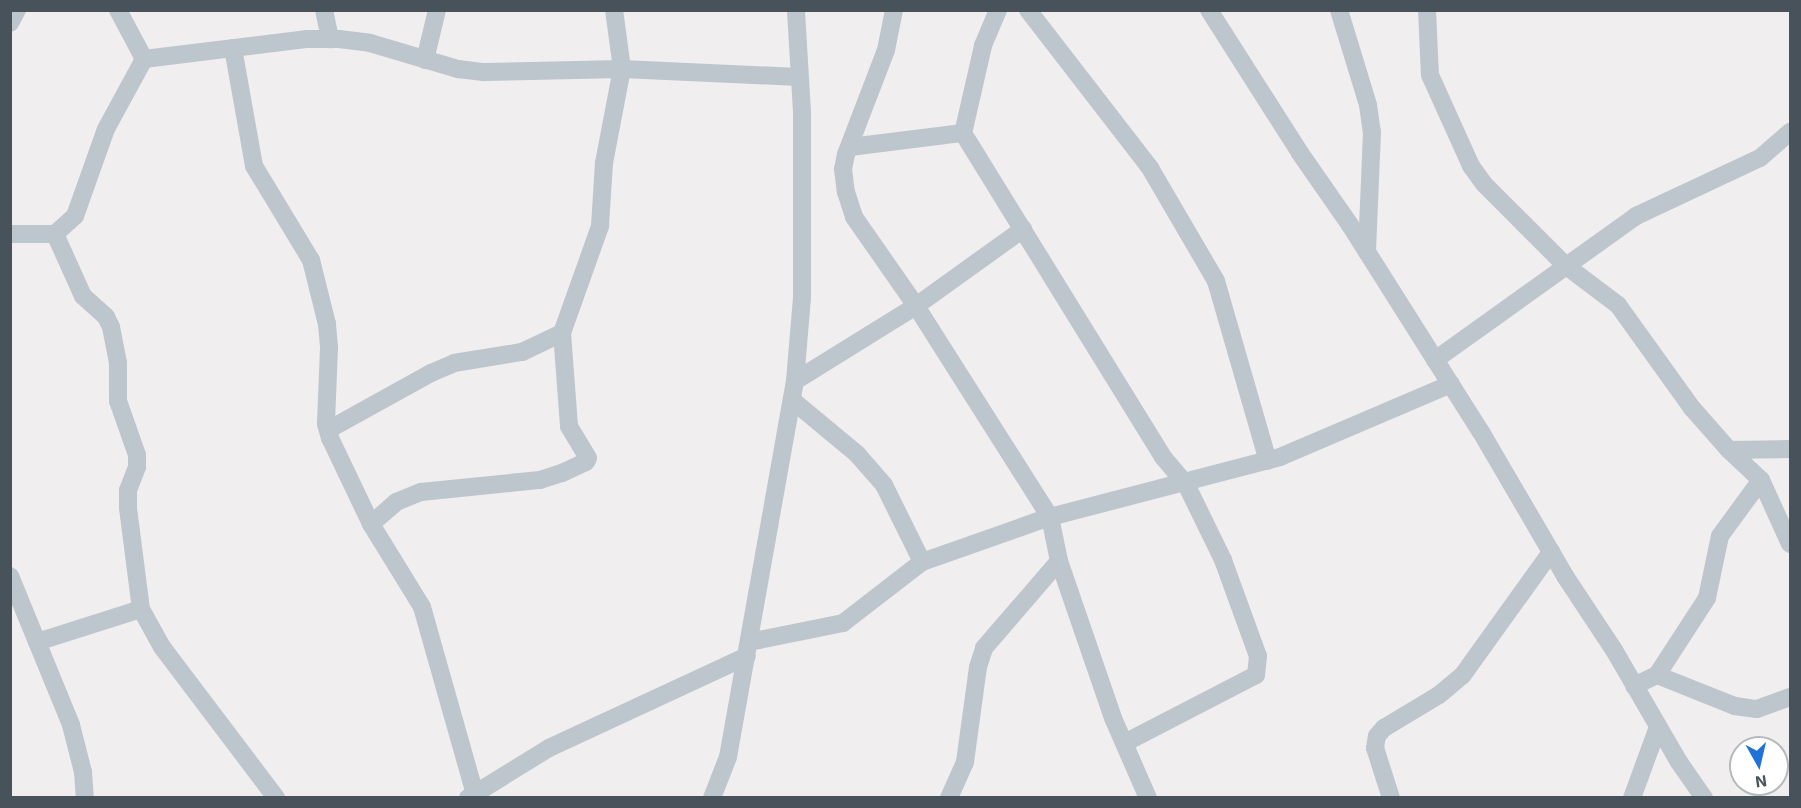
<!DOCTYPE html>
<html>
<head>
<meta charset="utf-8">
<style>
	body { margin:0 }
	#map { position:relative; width:1801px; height:808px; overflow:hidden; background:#f1eeef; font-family:"Exo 2",sans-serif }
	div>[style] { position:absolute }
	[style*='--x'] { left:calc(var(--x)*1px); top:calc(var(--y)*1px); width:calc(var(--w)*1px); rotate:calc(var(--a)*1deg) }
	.street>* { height:18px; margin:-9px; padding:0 9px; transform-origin:9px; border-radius:9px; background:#bdc6cd }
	span { translate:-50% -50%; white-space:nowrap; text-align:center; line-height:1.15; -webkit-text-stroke:4.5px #fff; paint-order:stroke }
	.frame { position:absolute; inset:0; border:12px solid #47525b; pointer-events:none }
	.north { position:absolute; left:1729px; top:736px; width:60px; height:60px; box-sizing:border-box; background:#fff; border:2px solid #b5babd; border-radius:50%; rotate:172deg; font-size:16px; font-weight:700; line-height:24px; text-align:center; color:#47525b }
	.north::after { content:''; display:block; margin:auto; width:21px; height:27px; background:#2072d9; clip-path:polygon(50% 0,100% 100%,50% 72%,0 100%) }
</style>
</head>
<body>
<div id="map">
	<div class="street">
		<div style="--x:118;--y:10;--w:55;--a:62"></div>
		<div style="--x:324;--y:10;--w:30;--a:78"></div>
		<div style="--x:894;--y:10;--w:41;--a:101.3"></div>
		<div style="--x:886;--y:50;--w:111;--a:111"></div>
		<div style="--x:846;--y:154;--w:15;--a:101"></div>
		<div style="--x:843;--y:169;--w:23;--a:83"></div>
		<div style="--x:846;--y:192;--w:26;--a:72"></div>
		<div style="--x:854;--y:217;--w:108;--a:55.1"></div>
		<div style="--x:916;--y:306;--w:250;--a:57.6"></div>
		<div style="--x:1050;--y:517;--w:45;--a:78.4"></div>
		<div style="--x:1059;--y:561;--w:166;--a:71"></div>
		<div style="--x:1113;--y:718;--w:87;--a:66.4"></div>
		<div style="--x:998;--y:10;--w:39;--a:113"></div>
		<div style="--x:983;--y:46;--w:89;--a:102.9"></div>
		<div style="--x:963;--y:133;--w:381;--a:58.3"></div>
		<div style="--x:1163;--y:457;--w:35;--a:50"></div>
		<div style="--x:1186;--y:484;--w:85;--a:64"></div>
		<div style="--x:1223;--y:560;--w:102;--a:70"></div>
		<div style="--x:1258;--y:656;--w:19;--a:96"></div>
		<div style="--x:1256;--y:675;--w:148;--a:152.7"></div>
		<div style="--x:1028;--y:10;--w:200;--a:52.3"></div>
		<div style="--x:1150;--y:168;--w:131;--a:59.7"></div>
		<div style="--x:1216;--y:281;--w:187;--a:73.9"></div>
		<div style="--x:1209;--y:10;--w:169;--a:57.5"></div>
		<div style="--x:1300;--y:153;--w:88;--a:55.2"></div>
		<div style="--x:1350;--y:225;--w:245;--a:57.7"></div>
		<div style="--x:1481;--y:432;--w:167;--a:59.7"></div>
		<div style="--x:1565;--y:576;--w:89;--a:56.5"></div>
		<div style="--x:1614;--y:650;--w:129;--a:59.9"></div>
		<div style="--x:1679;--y:762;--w:44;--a:55.2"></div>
		<div style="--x:1339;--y:10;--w:99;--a:73"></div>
		<div style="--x:1368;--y:105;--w:27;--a:82"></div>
		<div style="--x:1372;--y:132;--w:120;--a:92.4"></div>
		<div style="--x:1427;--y:10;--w:65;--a:87.4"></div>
		<div style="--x:1430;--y:75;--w:100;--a:65.7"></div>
		<div style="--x:1471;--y:166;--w:22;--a:54"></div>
		<div style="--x:1484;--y:184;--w:115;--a:45"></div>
		<div style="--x:1565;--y:265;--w:66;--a:37"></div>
		<div style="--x:1618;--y:305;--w:127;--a:54.3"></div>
		<div style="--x:1692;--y:408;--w:56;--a:48.6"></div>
		<div style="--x:1729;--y:450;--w:44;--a:43.2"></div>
		<div style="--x:1761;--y:480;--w:70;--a:65.6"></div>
		<div style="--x:10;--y:23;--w:15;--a:-62"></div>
		<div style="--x:233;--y:48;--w:120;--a:79.9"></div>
		<div style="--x:254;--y:166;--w:110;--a:58.8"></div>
		<div style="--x:311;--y:260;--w:66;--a:76"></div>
		<div style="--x:327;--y:324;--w:24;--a:85"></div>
		<div style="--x:329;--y:348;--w:76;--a:92.3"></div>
		<div style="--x:326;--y:424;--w:15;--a:74"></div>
		<div style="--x:330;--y:438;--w:95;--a:64.5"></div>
		<div style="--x:371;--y:524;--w:97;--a:58.4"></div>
		<div style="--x:422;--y:607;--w:198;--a:74.2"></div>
		<div style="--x:425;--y:60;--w:51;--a:-76.5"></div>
		<div style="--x:850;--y:147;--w:114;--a:-7.1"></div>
		<div style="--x:10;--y:234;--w:45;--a:0"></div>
		<div style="--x:55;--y:234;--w:27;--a:-42"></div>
		<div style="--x:75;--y:216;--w:92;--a:-70.4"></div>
		<div style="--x:106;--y:129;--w:80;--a:-61.5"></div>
		<div style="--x:144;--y:59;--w:163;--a:-7"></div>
		<div style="--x:306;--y:39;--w:33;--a:0"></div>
		<div style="--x:339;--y:39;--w:31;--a:7"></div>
		<div style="--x:370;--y:43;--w:92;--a:16.5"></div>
		<div style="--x:458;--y:69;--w:26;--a:7"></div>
		<div style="--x:484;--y:72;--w:138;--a:-1.2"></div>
		<div style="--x:622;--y:69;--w:177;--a:2.6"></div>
		<div style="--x:55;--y:234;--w:68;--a:65.7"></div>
		<div style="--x:83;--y:296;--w:31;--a:42"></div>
		<div style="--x:106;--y:317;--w:11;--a:63"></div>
		<div style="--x:111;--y:327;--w:37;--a:79"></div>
		<div style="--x:118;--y:363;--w:38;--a:90"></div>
		<div style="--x:118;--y:401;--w:57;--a:70.6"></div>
		<div style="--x:137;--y:455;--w:12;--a:90"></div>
		<div style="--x:137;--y:467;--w:25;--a:111"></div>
		<div style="--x:128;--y:490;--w:18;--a:90"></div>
		<div style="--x:128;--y:508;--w:102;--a:82.7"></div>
		<div style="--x:141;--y:609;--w:43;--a:61.1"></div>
		<div style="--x:162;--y:647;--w:189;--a:52.9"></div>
		<div style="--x:1435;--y:360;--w:247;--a:-35.6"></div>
		<div style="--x:1636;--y:216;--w:137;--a:-25.1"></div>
		<div style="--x:1760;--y:158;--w:40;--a:-41"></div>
		<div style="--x:795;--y:381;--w:142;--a:-31.8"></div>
		<div style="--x:916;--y:306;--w:132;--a:-35.7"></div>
		<div style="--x:792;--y:400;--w:85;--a:39.7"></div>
		<div style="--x:857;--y:454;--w:41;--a:48.9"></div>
		<div style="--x:884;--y:485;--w:86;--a:63.7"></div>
		<div style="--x:328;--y:430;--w:118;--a:-29"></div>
		<div style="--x:431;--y:373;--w:25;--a:-23"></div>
		<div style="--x:454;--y:363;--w:69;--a:-9.2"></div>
		<div style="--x:522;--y:352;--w:44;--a:-25.4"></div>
		<div style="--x:1729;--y:450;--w:61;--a:-0.9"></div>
		<div style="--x:371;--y:524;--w:33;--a:-41"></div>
		<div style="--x:396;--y:502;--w:27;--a:-22"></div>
		<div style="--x:421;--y:492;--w:120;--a:-5.8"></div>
		<div style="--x:540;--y:480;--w:23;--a:-18"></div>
		<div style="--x:562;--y:473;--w:26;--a:-25"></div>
		<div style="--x:586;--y:462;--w:4;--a:-63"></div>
		<div style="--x:588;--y:458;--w:37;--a:-121"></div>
		<div style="--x:569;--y:426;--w:93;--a:-94.3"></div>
		<div style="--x:562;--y:333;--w:114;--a:-70.4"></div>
		<div style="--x:600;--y:226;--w:63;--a:-86.4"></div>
		<div style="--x:604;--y:163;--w:96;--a:-79.2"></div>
		<div style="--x:622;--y:69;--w:60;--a:-97.7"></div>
		<div style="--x:10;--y:576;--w:161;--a:67.7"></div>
		<div style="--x:71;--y:725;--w:49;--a:75.7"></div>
		<div style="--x:83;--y:772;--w:26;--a:86"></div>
		<div style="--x:37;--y:642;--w:109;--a:-17.6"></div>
		<div style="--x:749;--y:642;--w:96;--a:-11.4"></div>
		<div style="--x:843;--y:623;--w:100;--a:-37.7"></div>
		<div style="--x:922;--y:562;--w:136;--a:-19.4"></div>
		<div style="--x:1050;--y:517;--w:238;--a:-14.6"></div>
		<div style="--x:1280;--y:457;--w:186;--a:-23.1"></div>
		<div style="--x:1657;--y:675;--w:84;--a:21.7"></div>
		<div style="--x:1735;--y:706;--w:22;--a:8"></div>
		<div style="--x:1757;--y:709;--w:35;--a:-20"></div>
		<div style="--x:1634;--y:686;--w:25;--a:-26"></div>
		<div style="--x:1657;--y:675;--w:92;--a:-57"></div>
		<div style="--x:1707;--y:598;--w:63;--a:-78.2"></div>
		<div style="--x:1720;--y:536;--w:69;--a:-53.8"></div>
		<div style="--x:468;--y:798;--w:95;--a:-31.7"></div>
		<div style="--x:549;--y:748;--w:218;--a:-24.9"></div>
		<div style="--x:712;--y:798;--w:44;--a:-68.7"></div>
		<div style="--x:728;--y:757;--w:382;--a:-79.9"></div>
		<div style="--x:795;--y:381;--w:83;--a:-85.2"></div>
		<div style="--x:802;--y:298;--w:186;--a:-90"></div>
		<div style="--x:802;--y:112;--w:102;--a:-93.4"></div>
		<div style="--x:949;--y:798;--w:39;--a:-66"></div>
		<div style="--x:965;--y:762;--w:96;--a:-82.2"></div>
		<div style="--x:978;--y:667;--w:20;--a:-72"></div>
		<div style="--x:984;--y:648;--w:115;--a:-49.2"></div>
		<div style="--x:1391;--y:798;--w:52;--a:-107.7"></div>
		<div style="--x:1375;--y:748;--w:12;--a:-81"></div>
		<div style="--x:1377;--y:736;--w:11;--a:-49"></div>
		<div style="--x:1384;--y:728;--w:64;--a:-31"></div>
		<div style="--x:1439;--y:695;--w:30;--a:-40"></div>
		<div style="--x:1462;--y:676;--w:153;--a:-54.3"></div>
		<div style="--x:1632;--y:798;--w:76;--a:-69.9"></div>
	</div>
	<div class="frame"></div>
	<div class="north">N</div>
</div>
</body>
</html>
